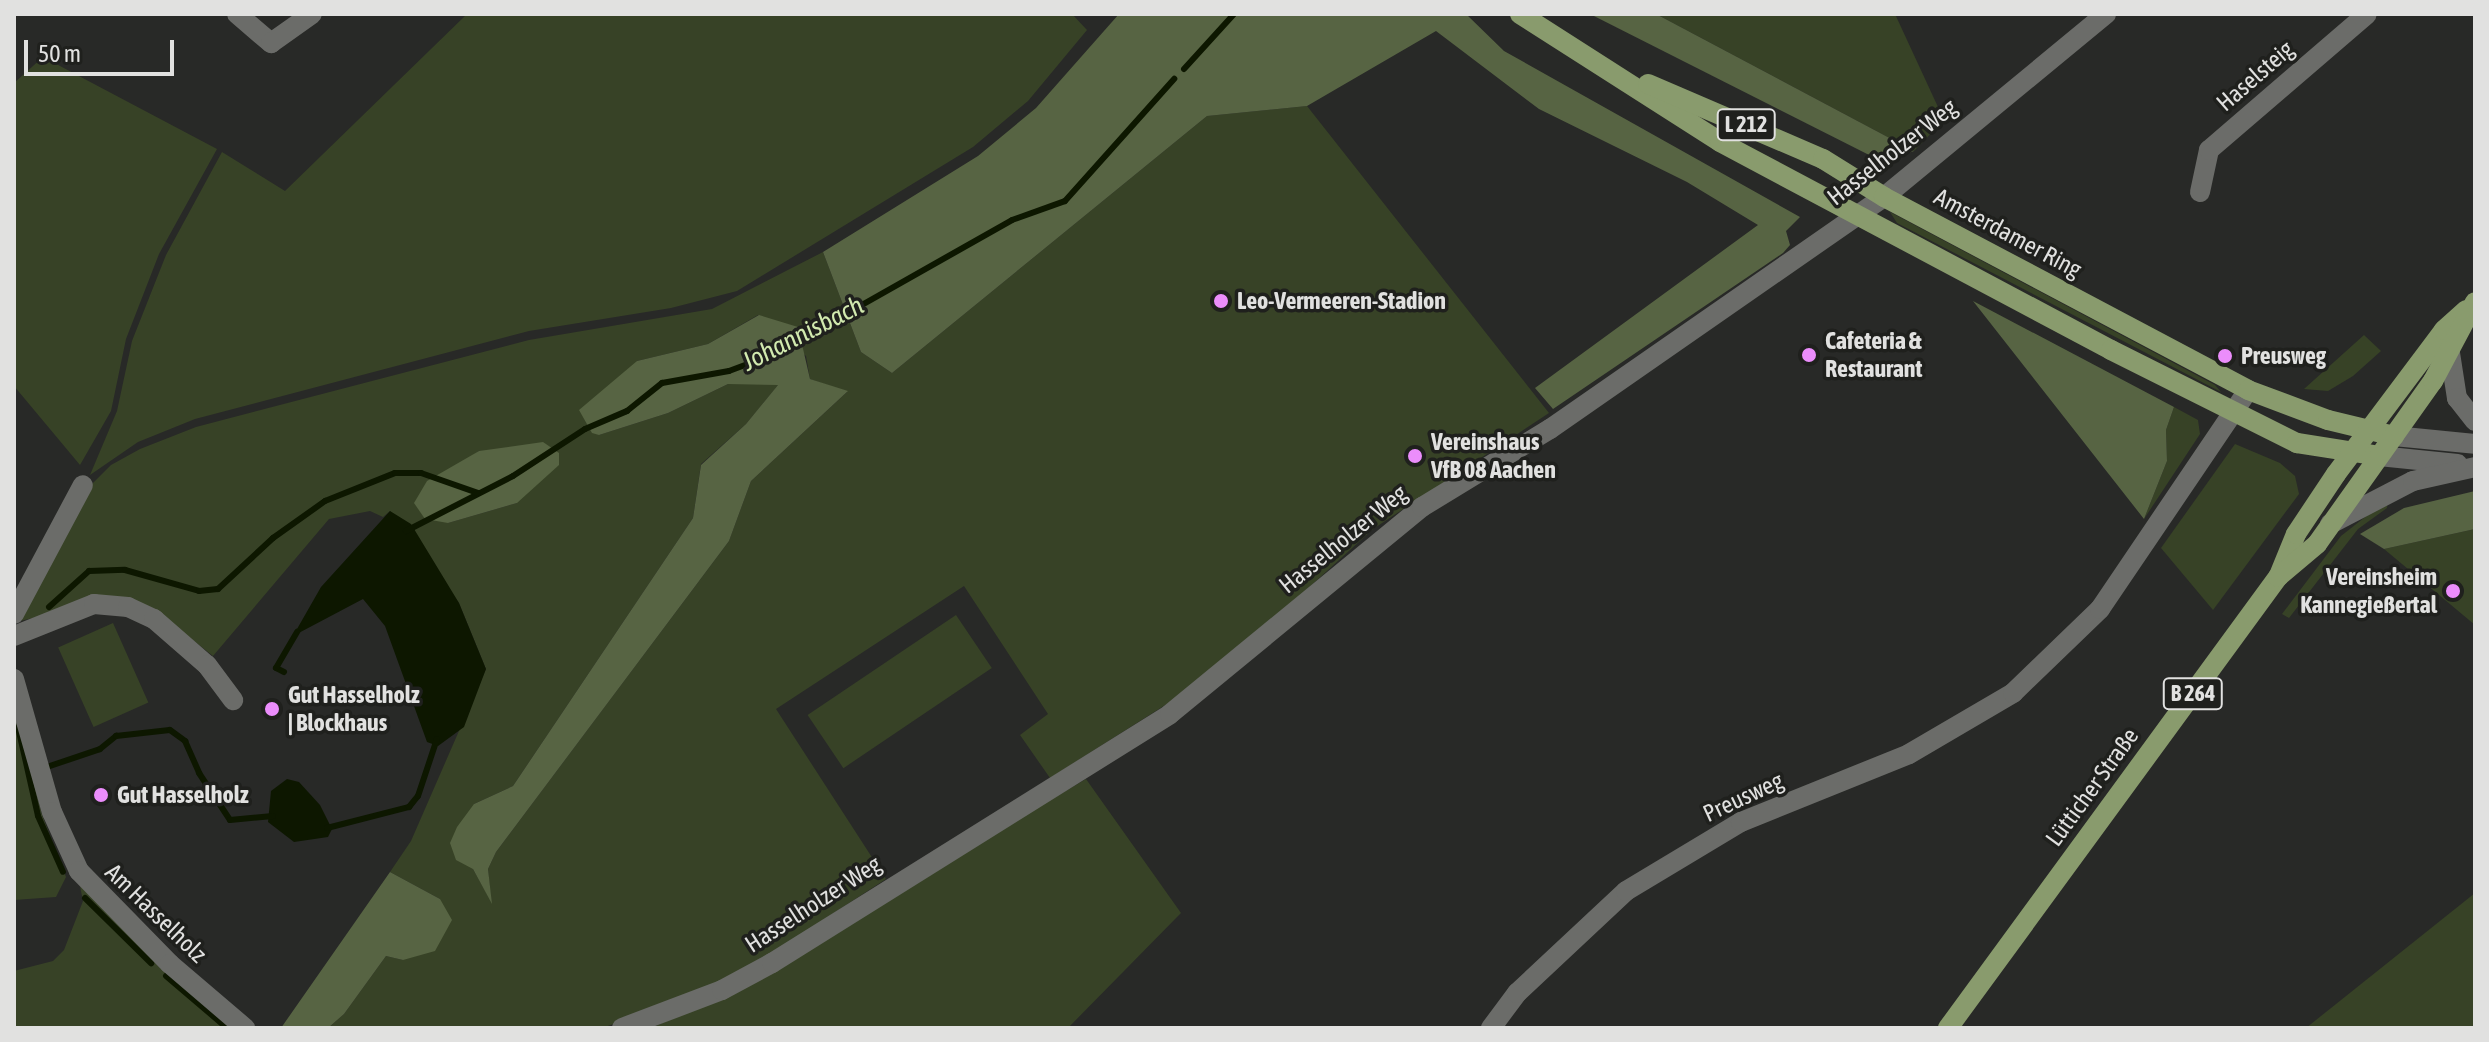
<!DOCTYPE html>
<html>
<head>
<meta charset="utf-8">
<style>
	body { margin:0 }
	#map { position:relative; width:2489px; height:1042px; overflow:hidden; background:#282927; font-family:"Asap Condensed",sans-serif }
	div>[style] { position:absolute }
	.green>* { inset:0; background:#374226; transform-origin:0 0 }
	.forest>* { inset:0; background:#576443 }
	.water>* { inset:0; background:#0d1700 }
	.stream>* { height:6px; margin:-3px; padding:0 3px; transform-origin:3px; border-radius:3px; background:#0d1700 }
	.street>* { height:20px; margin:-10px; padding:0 10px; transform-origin:10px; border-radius:10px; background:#6b6c69 }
	.secondary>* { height:20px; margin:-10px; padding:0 10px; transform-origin:10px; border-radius:10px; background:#6b6c69 }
	.primary>* { height:20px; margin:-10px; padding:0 10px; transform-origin:10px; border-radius:10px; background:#899b6d }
	.dots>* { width:22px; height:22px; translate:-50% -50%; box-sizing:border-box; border:4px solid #1f201d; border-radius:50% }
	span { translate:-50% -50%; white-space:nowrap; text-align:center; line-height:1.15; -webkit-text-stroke:7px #1f201d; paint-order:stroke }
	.shield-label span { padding:2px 6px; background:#1f201d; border:2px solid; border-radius:6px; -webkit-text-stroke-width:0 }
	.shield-label { font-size:22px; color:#e1e1e0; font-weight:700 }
	.street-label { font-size:24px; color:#e1e1e0 }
	.poi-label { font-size:24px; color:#e1e1e0; font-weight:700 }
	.left { translate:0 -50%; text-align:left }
	.right { translate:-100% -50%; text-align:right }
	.water-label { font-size:26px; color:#d2eaaf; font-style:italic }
	.frame { position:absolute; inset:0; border:16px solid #e1e1e0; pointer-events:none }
	.scale { position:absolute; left:24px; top:40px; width:150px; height:36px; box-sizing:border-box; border:4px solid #e1e1e0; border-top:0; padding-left:10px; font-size:24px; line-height:28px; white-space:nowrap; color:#e1e1e0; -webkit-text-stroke:6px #1f201d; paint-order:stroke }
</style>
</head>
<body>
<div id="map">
	<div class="green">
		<div style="clip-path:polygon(467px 14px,1072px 14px,1087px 30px,1028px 101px,973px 147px,737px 291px,671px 308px,529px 331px,195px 419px,138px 442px,90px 475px,117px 411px,132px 341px,166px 255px,222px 152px,285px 191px)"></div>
		<div style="clip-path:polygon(1656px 14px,1895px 14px,1944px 120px,1914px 151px)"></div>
		<div style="clip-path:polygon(43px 57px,217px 149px,159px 254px,126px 339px,111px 411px,80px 465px,14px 386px,14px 83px)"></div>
		<div style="clip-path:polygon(evenodd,1307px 106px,1549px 413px,1373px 529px,1247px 644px,1170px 702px,1050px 778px,1020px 735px,1048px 714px,964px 586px,776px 709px,886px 879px,766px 957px,690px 997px,602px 1028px,328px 1028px,344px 1014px,386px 956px,403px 960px,440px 899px,390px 872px,411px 841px,486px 669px,459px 603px,390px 511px,383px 517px,370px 511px,329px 519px,213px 656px,169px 621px,111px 600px,20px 621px,87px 489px,111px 465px,140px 449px,196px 427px,529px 340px,712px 309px,823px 252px,861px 352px,892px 373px,1207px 116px,1307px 106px,758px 315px,806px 356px,810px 379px,847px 392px,751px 481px,729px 541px,496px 852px,488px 869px,491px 901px,473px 869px,474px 804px,513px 786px,693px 518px,701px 464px,746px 424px,779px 384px,728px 384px,668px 413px,599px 435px,637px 361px,708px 344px,758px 315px,1307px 106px,479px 451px,517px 503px,448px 523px,456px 467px,479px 451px)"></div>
		<div style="clip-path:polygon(1890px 212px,2215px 385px,2221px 392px,1897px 223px)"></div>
		<div style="clip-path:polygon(2364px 335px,2381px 351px,2353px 376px,2328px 391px,2304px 389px)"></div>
		<div style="clip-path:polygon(2174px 407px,2198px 420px,2200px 434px,2144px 519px,2167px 461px,2166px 430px)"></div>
		<div style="clip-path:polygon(2235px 444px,2280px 463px,2295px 476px,2299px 494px,2213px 610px,2161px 548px)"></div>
		<div style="clip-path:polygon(2388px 499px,2387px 508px,2358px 529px,2289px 618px,2282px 614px,2341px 536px)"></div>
		<div style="clip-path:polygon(2475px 529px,2475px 625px,2384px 549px)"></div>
		<div style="left:956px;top:615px;width:64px;height:179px;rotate:56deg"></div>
		<div style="left:113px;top:623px;width:87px;height:60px;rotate:66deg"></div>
		<div style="clip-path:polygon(14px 705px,42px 815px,66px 877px,56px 897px,14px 900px)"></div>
		<div style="clip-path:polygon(1086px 779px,1181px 913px,1068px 1028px,651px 1028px,694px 1009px)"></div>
		<div style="clip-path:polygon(80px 886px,238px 1028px,14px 1028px,14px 971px,53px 961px,64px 950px,83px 901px)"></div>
		<div style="clip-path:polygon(2475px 893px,2475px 1028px,2306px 1028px)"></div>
	</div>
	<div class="forest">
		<div style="clip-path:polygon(1119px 14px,1466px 14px,1504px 51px,1800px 217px,1786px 231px,1790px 245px,1783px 253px,1553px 409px,1535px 388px,1758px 225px,1687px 182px,1539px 109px,1436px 31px,1307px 106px,1207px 116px,892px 373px,861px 352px,823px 252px,978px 156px,1036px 108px)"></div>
		<div style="clip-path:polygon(1590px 14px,1656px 14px,1914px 151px,1883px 162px)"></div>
		<div style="clip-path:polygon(1973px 301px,2174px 407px,2166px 430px,2167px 461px,2144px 519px)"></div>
		<div style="clip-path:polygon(759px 315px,798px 327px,810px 379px,848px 391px,751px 481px,729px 541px,496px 852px,488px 869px,492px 904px,473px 869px,456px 860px,450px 843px,457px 827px,474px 804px,513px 786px,693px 518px,701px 465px,746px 424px,778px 385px,728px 384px,668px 413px,599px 435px,592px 433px,579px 410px,637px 361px,708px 344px)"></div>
		<div style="clip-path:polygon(543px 442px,559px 453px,559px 465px,517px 503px,448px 523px,425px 519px,414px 503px,427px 481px,479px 451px)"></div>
		<div style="clip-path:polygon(2475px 491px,2475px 529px,2384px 549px,2360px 534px,2404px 508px)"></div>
		<div style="clip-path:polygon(390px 872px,440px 899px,452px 920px,435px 951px,403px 960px,386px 956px,344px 1014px,328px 1028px,281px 1028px)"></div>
	</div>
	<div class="water">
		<div style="clip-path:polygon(390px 511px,411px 524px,459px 603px,486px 669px,464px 727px,438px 746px,427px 742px,385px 626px,363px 599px,293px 636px,321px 587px)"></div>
		<div style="clip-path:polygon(287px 779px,299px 782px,320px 805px,332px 829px,328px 837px,294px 842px,268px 822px,271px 791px)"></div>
	</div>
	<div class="stream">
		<div style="left:1184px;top:69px;width:74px;rotate:-47.7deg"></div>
		<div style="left:406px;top:531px;width:120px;rotate:-27.2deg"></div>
		<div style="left:513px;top:476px;width:86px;rotate:-33.1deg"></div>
		<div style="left:585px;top:429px;width:46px;rotate:-23.2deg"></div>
		<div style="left:627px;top:411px;width:45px;rotate:-38.7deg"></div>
		<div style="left:662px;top:383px;width:68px;rotate:-10.2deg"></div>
		<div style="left:729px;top:371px;width:51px;rotate:-20.6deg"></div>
		<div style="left:777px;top:353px;width:270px;rotate:-29.5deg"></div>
		<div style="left:1012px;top:220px;width:56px;rotate:-19.7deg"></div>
		<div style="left:1065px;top:201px;width:164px;rotate:-48.2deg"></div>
		<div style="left:49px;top:607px;width:54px;rotate:-42deg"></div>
		<div style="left:89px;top:571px;width:36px;rotate:-2deg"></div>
		<div style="left:125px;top:570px;width:77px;rotate:15.8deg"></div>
		<div style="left:199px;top:591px;width:19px;rotate:-6deg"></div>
		<div style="left:218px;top:589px;width:75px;rotate:-42.8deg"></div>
		<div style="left:273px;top:538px;width:64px;rotate:-35.4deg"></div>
		<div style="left:325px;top:501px;width:75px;rotate:-21.8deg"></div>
		<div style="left:395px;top:473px;width:26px"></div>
		<div style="left:421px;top:473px;width:60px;rotate:19.3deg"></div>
		<div style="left:284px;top:672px;width:9px;rotate:-153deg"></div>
		<div style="left:276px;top:668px;width:42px;rotate:-59.7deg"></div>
		<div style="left:18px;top:727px;width:91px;rotate:77.3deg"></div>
		<div style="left:38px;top:816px;width:61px;rotate:65.9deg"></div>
		<div style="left:44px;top:768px;width:59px;rotate:-18.7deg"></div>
		<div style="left:100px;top:749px;width:21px;rotate:-39deg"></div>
		<div style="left:116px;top:736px;width:54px;rotate:-6.3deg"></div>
		<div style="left:170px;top:730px;width:19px;rotate:36deg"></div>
		<div style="left:185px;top:741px;width:35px;rotate:66deg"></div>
		<div style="left:199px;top:773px;width:56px;rotate:56.6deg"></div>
		<div style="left:230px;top:820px;width:43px;rotate:-5.3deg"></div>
		<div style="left:327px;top:828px;width:85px;rotate:-14.4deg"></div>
		<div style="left:409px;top:807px;width:14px;rotate:-51deg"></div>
		<div style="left:418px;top:796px;width:60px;rotate:-71.6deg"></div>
		<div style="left:85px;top:898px;width:93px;rotate:44.6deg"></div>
		<div style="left:166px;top:976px;width:80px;rotate:40.4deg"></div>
	</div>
	<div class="street">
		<div style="left:237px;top:14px;width:45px;rotate:40.5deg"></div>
		<div style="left:271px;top:43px;width:50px;rotate:-35.3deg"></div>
		<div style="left:2200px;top:192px;width:43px;rotate:-77.9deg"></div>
		<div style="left:2209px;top:150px;width:208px;rotate:-40.7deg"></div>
		<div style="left:14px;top:614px;width:146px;rotate:-61.9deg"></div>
		<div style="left:14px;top:636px;width:86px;rotate:-21.8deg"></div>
		<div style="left:94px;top:604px;width:34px;rotate:5deg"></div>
		<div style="left:128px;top:607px;width:29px;rotate:25deg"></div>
		<div style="left:154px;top:619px;width:70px;rotate:41deg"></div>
		<div style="left:207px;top:665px;width:44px;rotate:53.4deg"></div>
		<div style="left:14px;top:679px;width:138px;rotate:74.1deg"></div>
		<div style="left:52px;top:812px;width:65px;rotate:65.4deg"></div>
		<div style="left:79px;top:871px;width:130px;rotate:45.6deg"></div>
		<div style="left:170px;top:964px;width:99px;rotate:40.5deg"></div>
		<div style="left:622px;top:1028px;width:107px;rotate:-20.8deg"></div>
		<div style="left:722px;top:990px;width:57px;rotate:-28.4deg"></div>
		<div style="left:772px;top:963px;width:469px;rotate:-32deg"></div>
		<div style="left:1170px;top:714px;width:326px;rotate:-39.4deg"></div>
		<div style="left:1422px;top:507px;width:150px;rotate:-31.4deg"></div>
		<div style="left:1550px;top:429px;width:407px;rotate:-34.8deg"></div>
		<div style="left:1884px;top:197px;width:288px;rotate:-39.5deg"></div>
		<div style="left:1491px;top:1028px;width:44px;rotate:-53.4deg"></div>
		<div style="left:1517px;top:993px;width:149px;rotate:-43.1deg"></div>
		<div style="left:1626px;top:891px;width:134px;rotate:-31deg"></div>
		<div style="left:1741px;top:822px;width:181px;rotate:-22deg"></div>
		<div style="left:1909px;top:754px;width:121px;rotate:-30.4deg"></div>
		<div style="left:2013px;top:693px;width:121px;rotate:-44deg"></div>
		<div style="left:2100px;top:609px;width:264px;rotate:-55.9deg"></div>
	</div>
	<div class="secondary">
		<div style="left:2450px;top:353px;width:46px;rotate:81.2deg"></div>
		<div style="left:2457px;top:398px;width:29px;rotate:52deg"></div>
		<div style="left:2394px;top:436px;width:81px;rotate:5.6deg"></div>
		<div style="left:2379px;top:456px;width:79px;rotate:5.8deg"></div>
		<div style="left:2330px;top:524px;width:93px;rotate:-27.4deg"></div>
		<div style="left:2413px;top:481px;width:64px;rotate:-12.7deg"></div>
	</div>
	<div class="primary">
		<div style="left:1520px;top:14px;width:237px;rotate:32.6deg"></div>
		<div style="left:1720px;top:142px;width:443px;rotate:28deg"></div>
		<div style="left:2111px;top:350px;width:208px;rotate:26.6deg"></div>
		<div style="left:2297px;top:443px;width:83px;rotate:9deg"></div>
		<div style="left:1648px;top:84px;width:190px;rotate:23.2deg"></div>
		<div style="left:1823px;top:159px;width:72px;rotate:31.9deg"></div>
		<div style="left:1884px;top:197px;width:412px;rotate:27.9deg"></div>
		<div style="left:2248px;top:390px;width:85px;rotate:20.6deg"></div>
		<div style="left:2328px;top:420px;width:68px;rotate:13.6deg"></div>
		<div style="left:2280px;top:573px;width:42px;rotate:-67.7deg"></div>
		<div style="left:2296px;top:534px;width:72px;rotate:-56.3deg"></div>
		<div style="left:2336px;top:474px;width:180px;rotate:-53.1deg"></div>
		<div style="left:2444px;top:330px;width:30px;rotate:-42deg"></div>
		<div style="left:1948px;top:1028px;width:559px;rotate:-53.81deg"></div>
		<div style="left:2278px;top:577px;width:51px;rotate:-40.2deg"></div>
		<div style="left:2317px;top:544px;width:200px;rotate:-54.6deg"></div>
		<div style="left:2433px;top:381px;width:89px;rotate:-62deg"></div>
	</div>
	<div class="dots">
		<div style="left:1221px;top:301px;background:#eb8dfb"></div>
		<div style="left:1809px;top:355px;background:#eb8dfb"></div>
		<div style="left:2225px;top:356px;background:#eb8dfb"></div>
		<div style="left:1415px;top:456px;background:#eb8dfb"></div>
		<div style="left:2453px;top:591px;background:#eb8dfb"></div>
		<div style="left:272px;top:709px;background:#eb8dfb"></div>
		<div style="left:101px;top:795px;background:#eb8dfb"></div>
	</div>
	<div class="shield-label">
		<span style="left:1746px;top:125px">L 212</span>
		<span style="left:2193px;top:694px">B 264</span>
	</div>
	<div class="street-label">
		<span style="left:2255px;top:76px;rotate:-41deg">Haselsteig</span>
		<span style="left:1892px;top:152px;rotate:-38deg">Hasselholzer Weg</span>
		<span style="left:2008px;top:233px;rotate:28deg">Amsterdamer Ring</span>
		<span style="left:1343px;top:539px;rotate:-39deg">Hasselholzer Weg</span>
		<span style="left:2092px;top:787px;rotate:-54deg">Lütticher Straße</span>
		<span style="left:1743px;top:797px;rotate:-25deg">Preusweg</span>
		<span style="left:813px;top:904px;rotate:-33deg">Hasselholzer Weg</span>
		<span style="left:156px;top:913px;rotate:44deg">Am Hasselholz</span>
	</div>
	<div class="poi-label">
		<span class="left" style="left:1237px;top:301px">Leo-Vermeeren-Stadion</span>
		<span class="left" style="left:1825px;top:355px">Cafeteria &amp;<br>Restaurant</span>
		<span class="left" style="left:2241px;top:356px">Preusweg</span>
		<span class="left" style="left:1431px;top:456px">Vereinshaus<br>VfB 08 Aachen</span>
		<span class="right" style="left:2437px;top:591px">Vereinsheim<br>Kannegießertal</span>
		<span class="left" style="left:288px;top:709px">Gut Hasselholz<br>| Blockhaus</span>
		<span class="left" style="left:117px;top:795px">Gut Hasselholz</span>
	</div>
	<div class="water-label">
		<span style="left:803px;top:334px;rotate:-27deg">Johannisbach</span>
	</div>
	<div class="frame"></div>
	<div class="scale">50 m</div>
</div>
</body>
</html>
